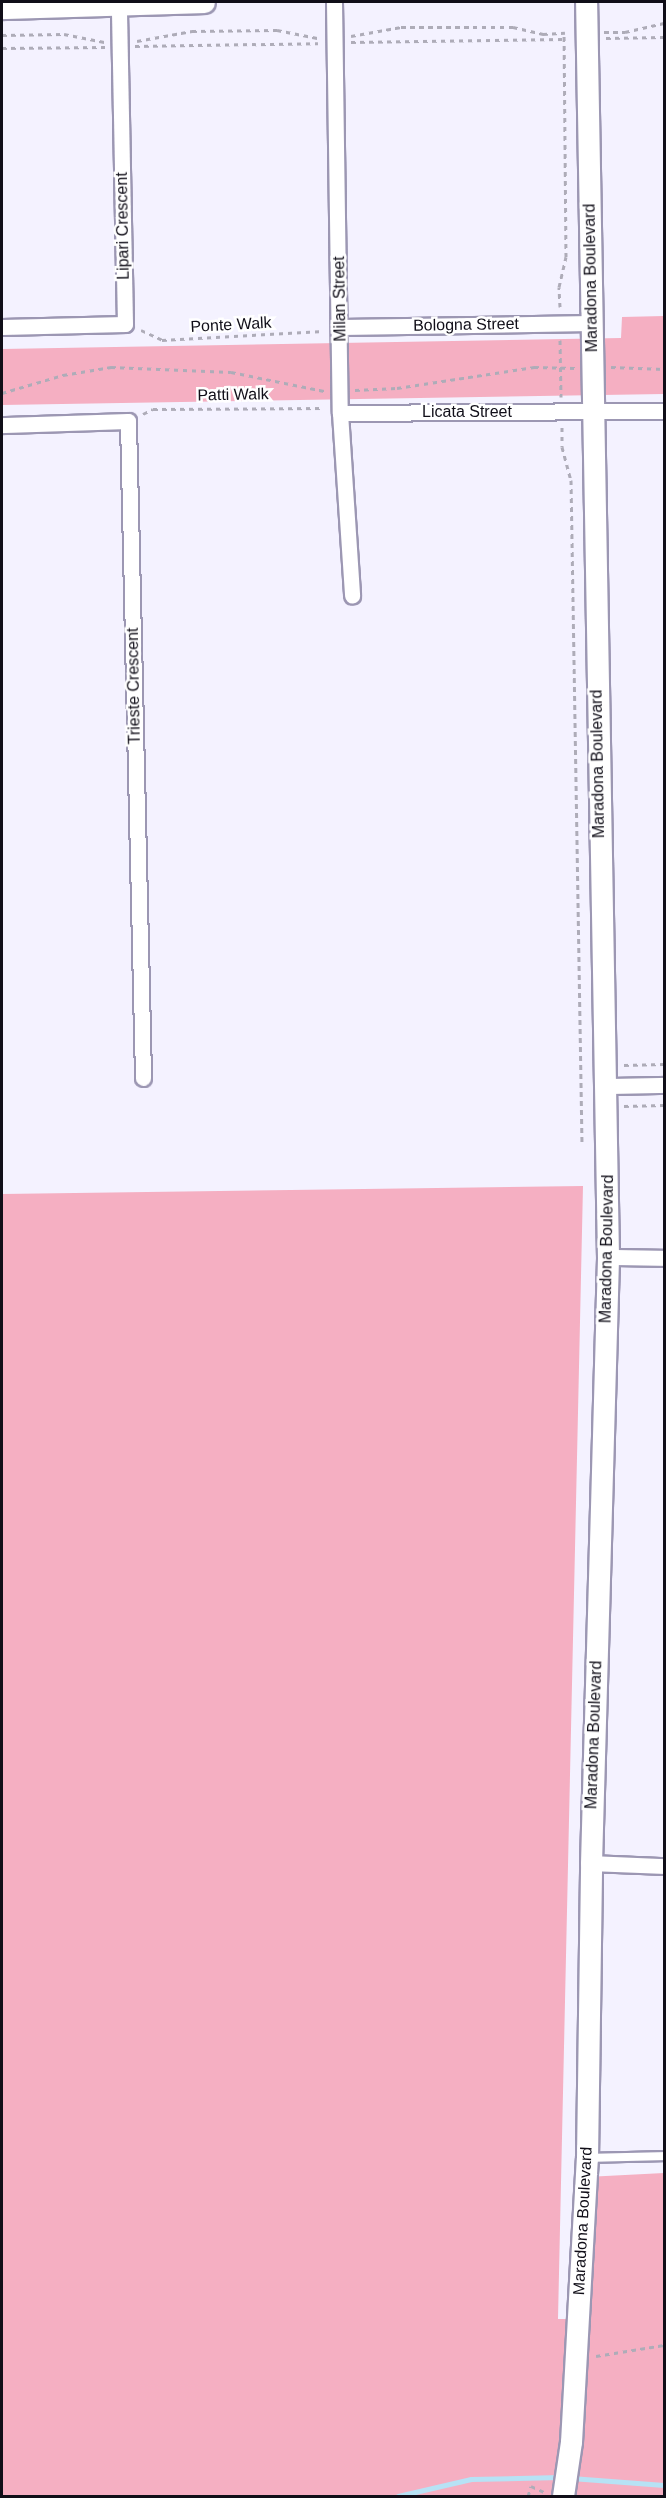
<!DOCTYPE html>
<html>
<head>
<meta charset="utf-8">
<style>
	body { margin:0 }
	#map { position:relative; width:666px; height:2498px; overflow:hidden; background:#f4f2ff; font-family:Helvetica,sans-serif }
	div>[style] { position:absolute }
	.green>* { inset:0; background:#f5afc2 }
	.stream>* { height:5px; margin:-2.5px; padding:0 2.5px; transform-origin:2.5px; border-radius:2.5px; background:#b7e2f5 }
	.path>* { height:3px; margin-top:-1.5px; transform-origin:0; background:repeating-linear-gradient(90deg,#aeacb8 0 4.5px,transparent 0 9px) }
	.roads { filter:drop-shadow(2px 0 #9c97b3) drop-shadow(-2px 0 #9c97b3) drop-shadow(0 2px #9c97b3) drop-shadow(0 -2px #9c97b3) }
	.lane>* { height:8px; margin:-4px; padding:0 4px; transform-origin:4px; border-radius:4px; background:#fff }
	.street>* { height:15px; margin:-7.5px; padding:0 7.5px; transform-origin:7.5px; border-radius:7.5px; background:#fff }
	.secondary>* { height:21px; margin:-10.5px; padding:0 10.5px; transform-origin:10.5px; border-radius:10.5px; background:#fff }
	span { translate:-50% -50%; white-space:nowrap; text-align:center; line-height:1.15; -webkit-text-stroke:5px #fff; paint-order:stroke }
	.street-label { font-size:16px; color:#100e18 }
	.frame { position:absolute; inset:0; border:3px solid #100e18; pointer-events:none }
</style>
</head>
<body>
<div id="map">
	<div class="green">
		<div style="clip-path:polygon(664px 316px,664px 394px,2px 405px,2px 349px,621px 338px,622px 317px)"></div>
		<div style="clip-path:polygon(583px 1186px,558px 2319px,578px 2319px,586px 2177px,664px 2173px,664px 2496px,2px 2496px,2px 1194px)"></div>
	</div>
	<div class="stream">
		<div style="left:571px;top:2478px;width:93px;rotate:4.3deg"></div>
		<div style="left:398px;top:2496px;width:75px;rotate:-13.1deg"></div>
		<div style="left:471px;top:2479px;width:90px;rotate:-1.3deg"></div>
	</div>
	<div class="path">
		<div style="left:604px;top:32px;width:21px"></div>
		<div style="left:625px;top:32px;width:40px;rotate:-13deg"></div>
		<div style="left:2px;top:35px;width:62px;rotate:-0.9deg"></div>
		<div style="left:64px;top:34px;width:41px;rotate:11.3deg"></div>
		<div style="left:351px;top:36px;width:51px;rotate:-10.2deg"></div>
		<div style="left:401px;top:27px;width:112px"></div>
		<div style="left:513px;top:27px;width:31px;rotate:13deg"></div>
		<div style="left:543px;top:34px;width:22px;rotate:-3deg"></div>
		<div style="left:606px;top:38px;width:58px;rotate:-1deg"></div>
		<div style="left:137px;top:41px;width:56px;rotate:-10.3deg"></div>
		<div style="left:192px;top:31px;width:85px;rotate:-0.7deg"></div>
		<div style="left:277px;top:30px;width:41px;rotate:11.3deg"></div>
		<div style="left:351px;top:42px;width:213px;rotate:-0.8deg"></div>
		<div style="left:135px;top:46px;width:183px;rotate:-0.9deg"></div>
		<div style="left:2px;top:48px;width:103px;rotate:-0.6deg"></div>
		<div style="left:560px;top:307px;width:20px;rotate:-93deg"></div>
		<div style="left:559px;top:287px;width:31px;rotate:-77deg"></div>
		<div style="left:566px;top:257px;width:224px;rotate:-90.5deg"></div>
		<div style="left:141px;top:330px;width:23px;rotate:25deg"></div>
		<div style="left:162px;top:340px;width:162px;rotate:-3.2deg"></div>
		<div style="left:560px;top:340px;width:57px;rotate:89deg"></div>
		<div style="left:611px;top:367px;width:53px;rotate:2.2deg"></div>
		<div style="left:355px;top:390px;width:42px;rotate:-2.7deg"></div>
		<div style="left:397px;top:388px;width:139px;rotate:-8.7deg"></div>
		<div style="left:534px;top:367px;width:41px;rotate:1.4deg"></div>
		<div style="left:2px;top:393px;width:64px;rotate:-16.4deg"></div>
		<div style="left:63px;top:375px;width:49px;rotate:-9.5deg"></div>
		<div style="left:111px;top:367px;width:120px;rotate:2.4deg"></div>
		<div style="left:231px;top:372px;width:95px;rotate:11.5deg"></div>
		<div style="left:143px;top:414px;width:11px;rotate:-27deg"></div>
		<div style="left:153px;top:409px;width:171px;rotate:-0.3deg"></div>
		<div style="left:562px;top:427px;width:20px;rotate:90deg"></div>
		<div style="left:562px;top:447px;width:34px;rotate:75deg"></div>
		<div style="left:571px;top:480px;width:662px;rotate:89.05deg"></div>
		<div style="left:624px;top:1065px;width:40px;rotate:-1.4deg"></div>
		<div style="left:624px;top:1106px;width:40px;rotate:-1.4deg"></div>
		<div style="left:596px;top:2356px;width:69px;rotate:-9.2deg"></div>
		<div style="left:528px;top:2496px;width:10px;rotate:-73deg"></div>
		<div style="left:531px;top:2486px;width:14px;rotate:25deg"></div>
	</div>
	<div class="roads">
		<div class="lane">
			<div style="left:589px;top:2158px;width:75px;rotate:-1.5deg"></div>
		</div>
		<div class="street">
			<div style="left:334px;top:2px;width:411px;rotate:89.2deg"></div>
			<div style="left:340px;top:413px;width:183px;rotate:86.2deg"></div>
			<div style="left:2px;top:327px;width:123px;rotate:-1.4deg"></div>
			<div style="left:125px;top:324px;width:320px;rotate:-91.1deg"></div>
			<div style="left:341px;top:327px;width:250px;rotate:-0.9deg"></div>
			<div style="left:340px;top:413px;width:324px;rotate:-0.4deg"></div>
			<div style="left:2px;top:425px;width:126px;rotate:-1.8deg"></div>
			<div style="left:128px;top:421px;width:657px;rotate:88.69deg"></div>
			<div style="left:605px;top:1086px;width:59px;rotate:-1deg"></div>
			<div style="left:608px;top:1257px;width:56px;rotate:1deg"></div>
			<div style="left:591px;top:1863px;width:73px;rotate:2.4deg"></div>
		</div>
		<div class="secondary">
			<div style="left:2px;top:8px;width:202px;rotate:-1.7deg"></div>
			<div style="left:563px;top:2496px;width:55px;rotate:-81.6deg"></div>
			<div style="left:571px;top:2442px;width:284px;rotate:-86.8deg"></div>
			<div style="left:587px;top:2158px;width:295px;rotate:-89.2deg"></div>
			<div style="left:591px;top:1863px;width:606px;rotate:-88.39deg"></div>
			<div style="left:608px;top:1257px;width:1255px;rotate:-91deg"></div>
		</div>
	</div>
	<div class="street-label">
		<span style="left:123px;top:226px;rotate:-91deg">Lipari Crescent</span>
		<span style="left:591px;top:278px;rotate:-91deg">Maradona Boulevard</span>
		<span style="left:340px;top:299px;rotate:-91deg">Milan Street</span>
		<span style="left:231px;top:325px;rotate:-3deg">Ponte Walk</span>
		<span style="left:466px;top:325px;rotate:-1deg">Bologna Street</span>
		<span style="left:233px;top:395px;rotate:-1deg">Patti Walk</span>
		<span style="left:467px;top:412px">Licata Street</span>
		<span style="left:134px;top:686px;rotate:-91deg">Trieste Crescent</span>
		<span style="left:598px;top:764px;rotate:-91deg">Maradona Boulevard</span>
		<span style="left:607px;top:1249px;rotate:-89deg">Maradona Boulevard</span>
		<span style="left:594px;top:1735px;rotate:-88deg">Maradona Boulevard</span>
		<span style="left:583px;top:2221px;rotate:-87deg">Maradona Boulevard</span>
	</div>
	<div class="frame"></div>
</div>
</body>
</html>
